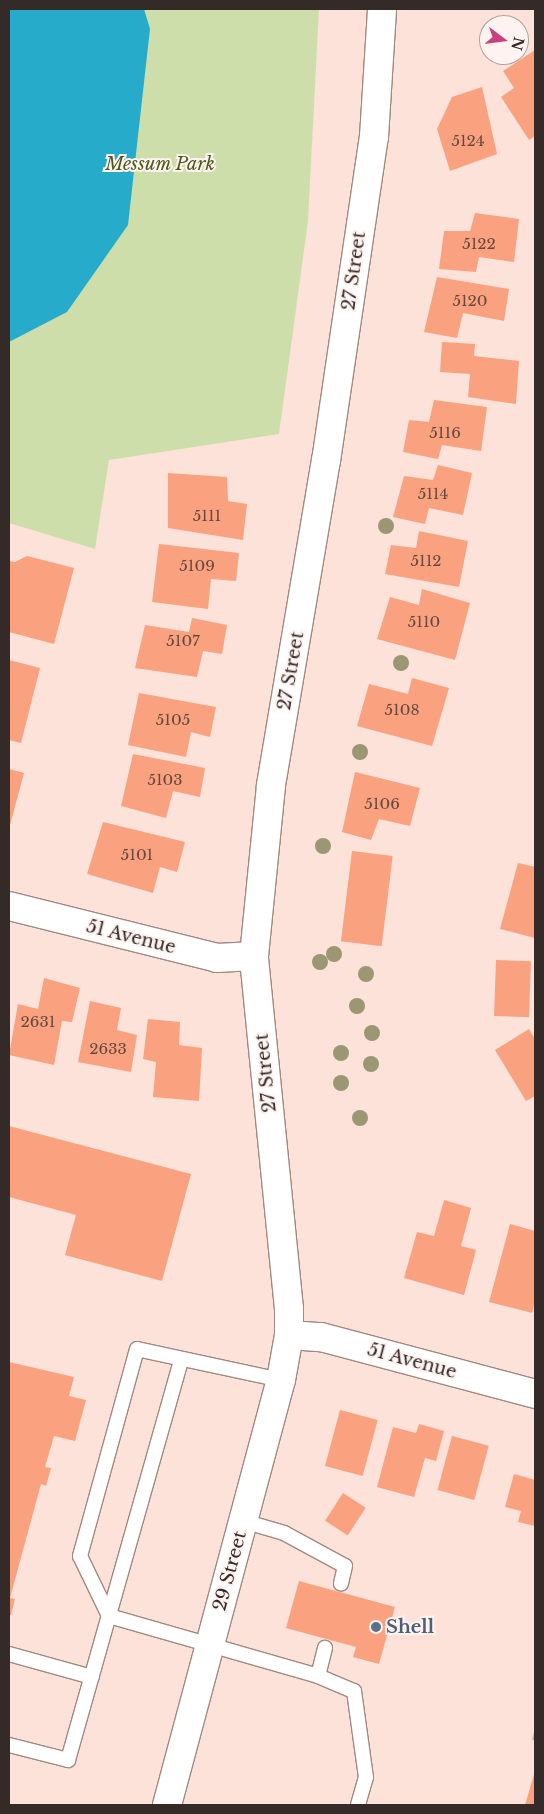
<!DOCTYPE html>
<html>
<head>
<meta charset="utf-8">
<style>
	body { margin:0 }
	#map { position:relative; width:544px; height:1814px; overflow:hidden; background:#fce2d9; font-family:"Libre Baskerville",serif }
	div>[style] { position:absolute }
	.green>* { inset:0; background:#cedeab }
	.water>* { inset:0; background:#27abca }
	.building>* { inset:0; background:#faa280; transform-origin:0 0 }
	.roads { filter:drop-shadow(1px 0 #a08980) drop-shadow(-1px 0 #a08980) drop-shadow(0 1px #a08980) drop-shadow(0 -1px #a08980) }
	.lane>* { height:14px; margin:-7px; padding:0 7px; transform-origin:7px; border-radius:7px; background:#fff }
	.street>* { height:28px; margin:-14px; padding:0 14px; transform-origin:14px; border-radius:14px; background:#fff }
	.secondary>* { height:28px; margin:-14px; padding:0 14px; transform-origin:14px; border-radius:14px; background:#fff }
	.trees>* { width:16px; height:16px; margin:-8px; border-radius:50%; background:#9b9772 }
	.dots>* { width:14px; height:14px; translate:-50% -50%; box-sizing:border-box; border:2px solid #fef3f0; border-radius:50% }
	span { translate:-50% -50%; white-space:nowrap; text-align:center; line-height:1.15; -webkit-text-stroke:4px #fef3f0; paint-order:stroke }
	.number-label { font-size:15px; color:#66483d }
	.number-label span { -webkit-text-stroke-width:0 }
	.park-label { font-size:18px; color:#4b5a1d; font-style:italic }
	.street-label { font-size:18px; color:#342a27 }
	.service-label { font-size:18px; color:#4e5e75; font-weight:700 }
	.left { translate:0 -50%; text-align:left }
	.frame { position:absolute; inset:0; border:10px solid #342a27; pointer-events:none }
	.north { position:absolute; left:479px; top:15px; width:50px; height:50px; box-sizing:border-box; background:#fef3f0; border:1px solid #ada3a0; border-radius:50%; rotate:105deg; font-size:14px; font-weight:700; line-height:20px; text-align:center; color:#342a27 }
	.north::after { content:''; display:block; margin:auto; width:18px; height:22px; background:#c9407a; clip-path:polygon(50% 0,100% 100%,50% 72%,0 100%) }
</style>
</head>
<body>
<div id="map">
	<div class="green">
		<div style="clip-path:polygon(9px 9px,319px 9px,308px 221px,279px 434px,109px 460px,95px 549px,9px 523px)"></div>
	</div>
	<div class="water">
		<div style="clip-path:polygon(9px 9px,144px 9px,150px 29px,128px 225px,67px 312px,9px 342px)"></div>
	</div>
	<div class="building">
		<div style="clip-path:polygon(535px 50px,535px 136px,529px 140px,501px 97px,514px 88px,503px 71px)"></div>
		<div style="clip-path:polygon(482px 87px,497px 154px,450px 171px,437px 129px,452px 97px)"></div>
		<div style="clip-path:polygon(475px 213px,519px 219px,514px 262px,479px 257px,476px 272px,439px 269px,444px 231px,470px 231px)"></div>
		<div style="clip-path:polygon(437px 277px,509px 289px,504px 321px,463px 313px,457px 338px,424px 332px)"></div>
		<div style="clip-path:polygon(442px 342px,475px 344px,474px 356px,519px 361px,516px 404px,468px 397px,470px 374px,440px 372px)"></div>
		<div style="clip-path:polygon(434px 400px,487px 407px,481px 451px,442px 445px,438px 459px,403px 452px,409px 420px,429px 422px)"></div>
		<div style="clip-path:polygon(438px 465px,472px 473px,463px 515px,429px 508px,425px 524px,393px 517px,404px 476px,433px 480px)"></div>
		<div style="clip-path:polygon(168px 473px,227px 477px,228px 501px,247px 504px,243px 540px,168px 528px)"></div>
		<div style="clip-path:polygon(419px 531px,468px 541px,459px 587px,385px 574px,391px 545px,416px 548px)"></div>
		<div style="clip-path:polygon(159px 544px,239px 553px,236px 581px,211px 579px,208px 609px,152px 602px)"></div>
		<div style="clip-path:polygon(27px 556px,74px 568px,54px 644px,9px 632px,9px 561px,15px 562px)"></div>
		<div style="clip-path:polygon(422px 589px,470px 603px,455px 660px,377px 639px,390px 597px,419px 605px)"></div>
		<div style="clip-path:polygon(192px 618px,227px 625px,222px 654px,203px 651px,197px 677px,135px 668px,145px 625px,189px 632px)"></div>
		<div style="clip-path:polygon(9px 660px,40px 668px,21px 743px,9px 740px)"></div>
		<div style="clip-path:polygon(412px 678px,449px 688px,432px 746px,357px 726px,369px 684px,408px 694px)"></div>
		<div style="clip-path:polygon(139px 693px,216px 707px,210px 737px,191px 732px,186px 757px,128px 745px)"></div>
		<div style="clip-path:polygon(133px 754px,205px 768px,200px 797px,173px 791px,166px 818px,121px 806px)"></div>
		<div style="clip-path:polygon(9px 769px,24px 773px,9px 829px)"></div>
		<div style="clip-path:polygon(355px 772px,420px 788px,410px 826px,379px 819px,371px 840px,342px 832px)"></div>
		<div style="clip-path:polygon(103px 822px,185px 842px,177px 872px,160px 867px,153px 893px,87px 874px)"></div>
		<div style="left:352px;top:851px;width:41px;height:91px;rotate:7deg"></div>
		<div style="clip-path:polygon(518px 863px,535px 867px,535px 938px,500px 929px)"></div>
		<div style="left:496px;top:960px;width:35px;height:56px;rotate:2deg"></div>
		<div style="clip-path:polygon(44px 978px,80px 988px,72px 1022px,62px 1021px,54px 1065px,9px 1055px,18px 1004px,38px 1009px)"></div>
		<div style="clip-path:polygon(90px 1001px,121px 1008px,117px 1030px,137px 1035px,131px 1072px,78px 1062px)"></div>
		<div style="clip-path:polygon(148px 1019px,180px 1022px,179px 1045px,202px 1048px,199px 1101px,153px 1097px,156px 1062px,143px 1059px)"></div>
		<div style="clip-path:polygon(529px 1029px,535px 1039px,535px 1096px,526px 1101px,495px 1050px)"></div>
		<div style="clip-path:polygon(9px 1126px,191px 1174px,162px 1281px,65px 1255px,76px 1215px,9px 1197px)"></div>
		<div style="clip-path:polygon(444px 1200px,471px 1208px,461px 1246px,476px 1250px,464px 1295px,404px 1278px,417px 1232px,434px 1236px)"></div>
		<div style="clip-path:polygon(510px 1224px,535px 1231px,535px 1301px,532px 1313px,489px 1302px)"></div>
		<div style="clip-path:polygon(9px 1362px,74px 1377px,69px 1396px,86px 1400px,75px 1441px,54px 1436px,45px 1467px,51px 1468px,46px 1486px,41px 1484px,10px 1598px,15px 1599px,11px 1615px,9px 1615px)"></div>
		<div style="left:340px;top:1410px;width:39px;height:58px;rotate:15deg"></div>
		<div style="clip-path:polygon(419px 1424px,444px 1431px,436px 1461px,425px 1458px,414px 1497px,377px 1487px,393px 1427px,416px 1433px)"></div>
		<div style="left:452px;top:1436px;width:38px;height:56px;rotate:15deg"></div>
		<div style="clip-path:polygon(514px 1474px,535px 1480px,535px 1526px,518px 1522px,521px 1511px,505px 1507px)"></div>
		<div style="left:343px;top:1493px;width:27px;height:33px;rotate:33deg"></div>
		<div style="clip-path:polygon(299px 1581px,395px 1607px,379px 1664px,353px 1657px,356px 1647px,286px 1628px)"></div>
		<div style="clip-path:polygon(535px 1728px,535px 1740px,532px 1740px)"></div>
		<div style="clip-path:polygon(535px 1771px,535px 1805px,525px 1805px)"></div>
	</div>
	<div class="roads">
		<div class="lane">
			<div style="left:281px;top:1380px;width:147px;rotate:-167.9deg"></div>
			<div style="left:137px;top:1349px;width:215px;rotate:105.4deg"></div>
			<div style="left:80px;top:1556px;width:67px;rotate:64.2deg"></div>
			<div style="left:109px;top:1616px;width:217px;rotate:16deg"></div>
			<div style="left:318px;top:1676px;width:39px;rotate:23deg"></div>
			<div style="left:354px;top:1691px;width:87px;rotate:82.1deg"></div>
			<div style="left:366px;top:1777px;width:29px;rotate:106deg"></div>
			<div style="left:243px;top:1521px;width:43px;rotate:16.3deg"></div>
			<div style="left:284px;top:1533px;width:69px;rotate:28.4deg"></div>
			<div style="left:345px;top:1566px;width:18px;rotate:103deg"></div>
			<div style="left:9px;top:1654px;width:86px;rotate:15.5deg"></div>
			<div style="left:318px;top:1676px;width:29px;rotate:-76deg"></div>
			<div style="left:9px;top:1745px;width:61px;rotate:14.3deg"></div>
			<div style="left:68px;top:1760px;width:415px;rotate:-74.2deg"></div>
		</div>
		<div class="street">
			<div style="left:9px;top:906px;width:214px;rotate:14deg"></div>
			<div style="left:217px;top:958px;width:37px;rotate:-3deg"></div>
			<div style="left:289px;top:1335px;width:32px;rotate:4deg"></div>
			<div style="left:321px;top:1337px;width:221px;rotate:14.9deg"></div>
		</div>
		<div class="secondary">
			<div style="left:167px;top:1805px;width:440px;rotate:-75deg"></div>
			<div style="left:281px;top:1380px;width:46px;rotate:-79.9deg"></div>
			<div style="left:289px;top:1335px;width:26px;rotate:-90deg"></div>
			<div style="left:289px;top:1309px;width:355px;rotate:-95.7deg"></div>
			<div style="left:254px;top:956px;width:172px;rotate:-84.3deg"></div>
			<div style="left:271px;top:785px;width:329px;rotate:-80.4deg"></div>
			<div style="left:326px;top:461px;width:328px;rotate:-81.6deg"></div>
			<div style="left:374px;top:137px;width:128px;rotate:-86.4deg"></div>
		</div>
	</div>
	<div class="trees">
		<div style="left:386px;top:526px"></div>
		<div style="left:401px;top:663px"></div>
		<div style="left:360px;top:752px"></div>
		<div style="left:323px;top:846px"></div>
		<div style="left:334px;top:954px"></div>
		<div style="left:320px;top:962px"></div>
		<div style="left:366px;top:974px"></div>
		<div style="left:357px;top:1006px"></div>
		<div style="left:372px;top:1033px"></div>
		<div style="left:341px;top:1053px"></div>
		<div style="left:371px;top:1064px"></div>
		<div style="left:341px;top:1083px"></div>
		<div style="left:360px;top:1118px"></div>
	</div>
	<div class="dots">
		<div style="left:376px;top:1627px;background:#5c6f8a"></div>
	</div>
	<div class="number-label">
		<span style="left:468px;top:141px">5124</span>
		<span style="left:479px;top:244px">5122</span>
		<span style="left:470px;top:301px">5120</span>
		<span style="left:445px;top:433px">5116</span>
		<span style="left:433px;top:494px">5114</span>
		<span style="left:207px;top:516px">5111</span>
		<span style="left:426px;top:561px">5112</span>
		<span style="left:197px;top:566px">5109</span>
		<span style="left:424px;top:622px">5110</span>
		<span style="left:183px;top:641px">5107</span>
		<span style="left:402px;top:710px">5108</span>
		<span style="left:173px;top:720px">5105</span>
		<span style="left:165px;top:780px">5103</span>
		<span style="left:382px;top:804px">5106</span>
		<span style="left:137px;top:855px">5101</span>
		<span style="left:38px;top:1022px">2631</span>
		<span style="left:108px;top:1049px">2633</span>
	</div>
	<div class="park-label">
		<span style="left:160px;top:164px">Messum Park</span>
	</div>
	<div class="street-label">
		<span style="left:354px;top:271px;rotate:-82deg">27 Street</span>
		<span style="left:291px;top:671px;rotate:-80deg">27 Street</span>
		<span style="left:131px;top:937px;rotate:14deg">51 Avenue</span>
		<span style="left:266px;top:1073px;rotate:-96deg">27 Street</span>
		<span style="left:412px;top:1361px;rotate:15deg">51 Avenue</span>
		<span style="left:230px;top:1571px;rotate:-75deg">29 Street</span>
	</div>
	<div class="service-label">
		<span class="left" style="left:386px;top:1627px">Shell</span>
	</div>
	<div class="frame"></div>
	<div class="north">N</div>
</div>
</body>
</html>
